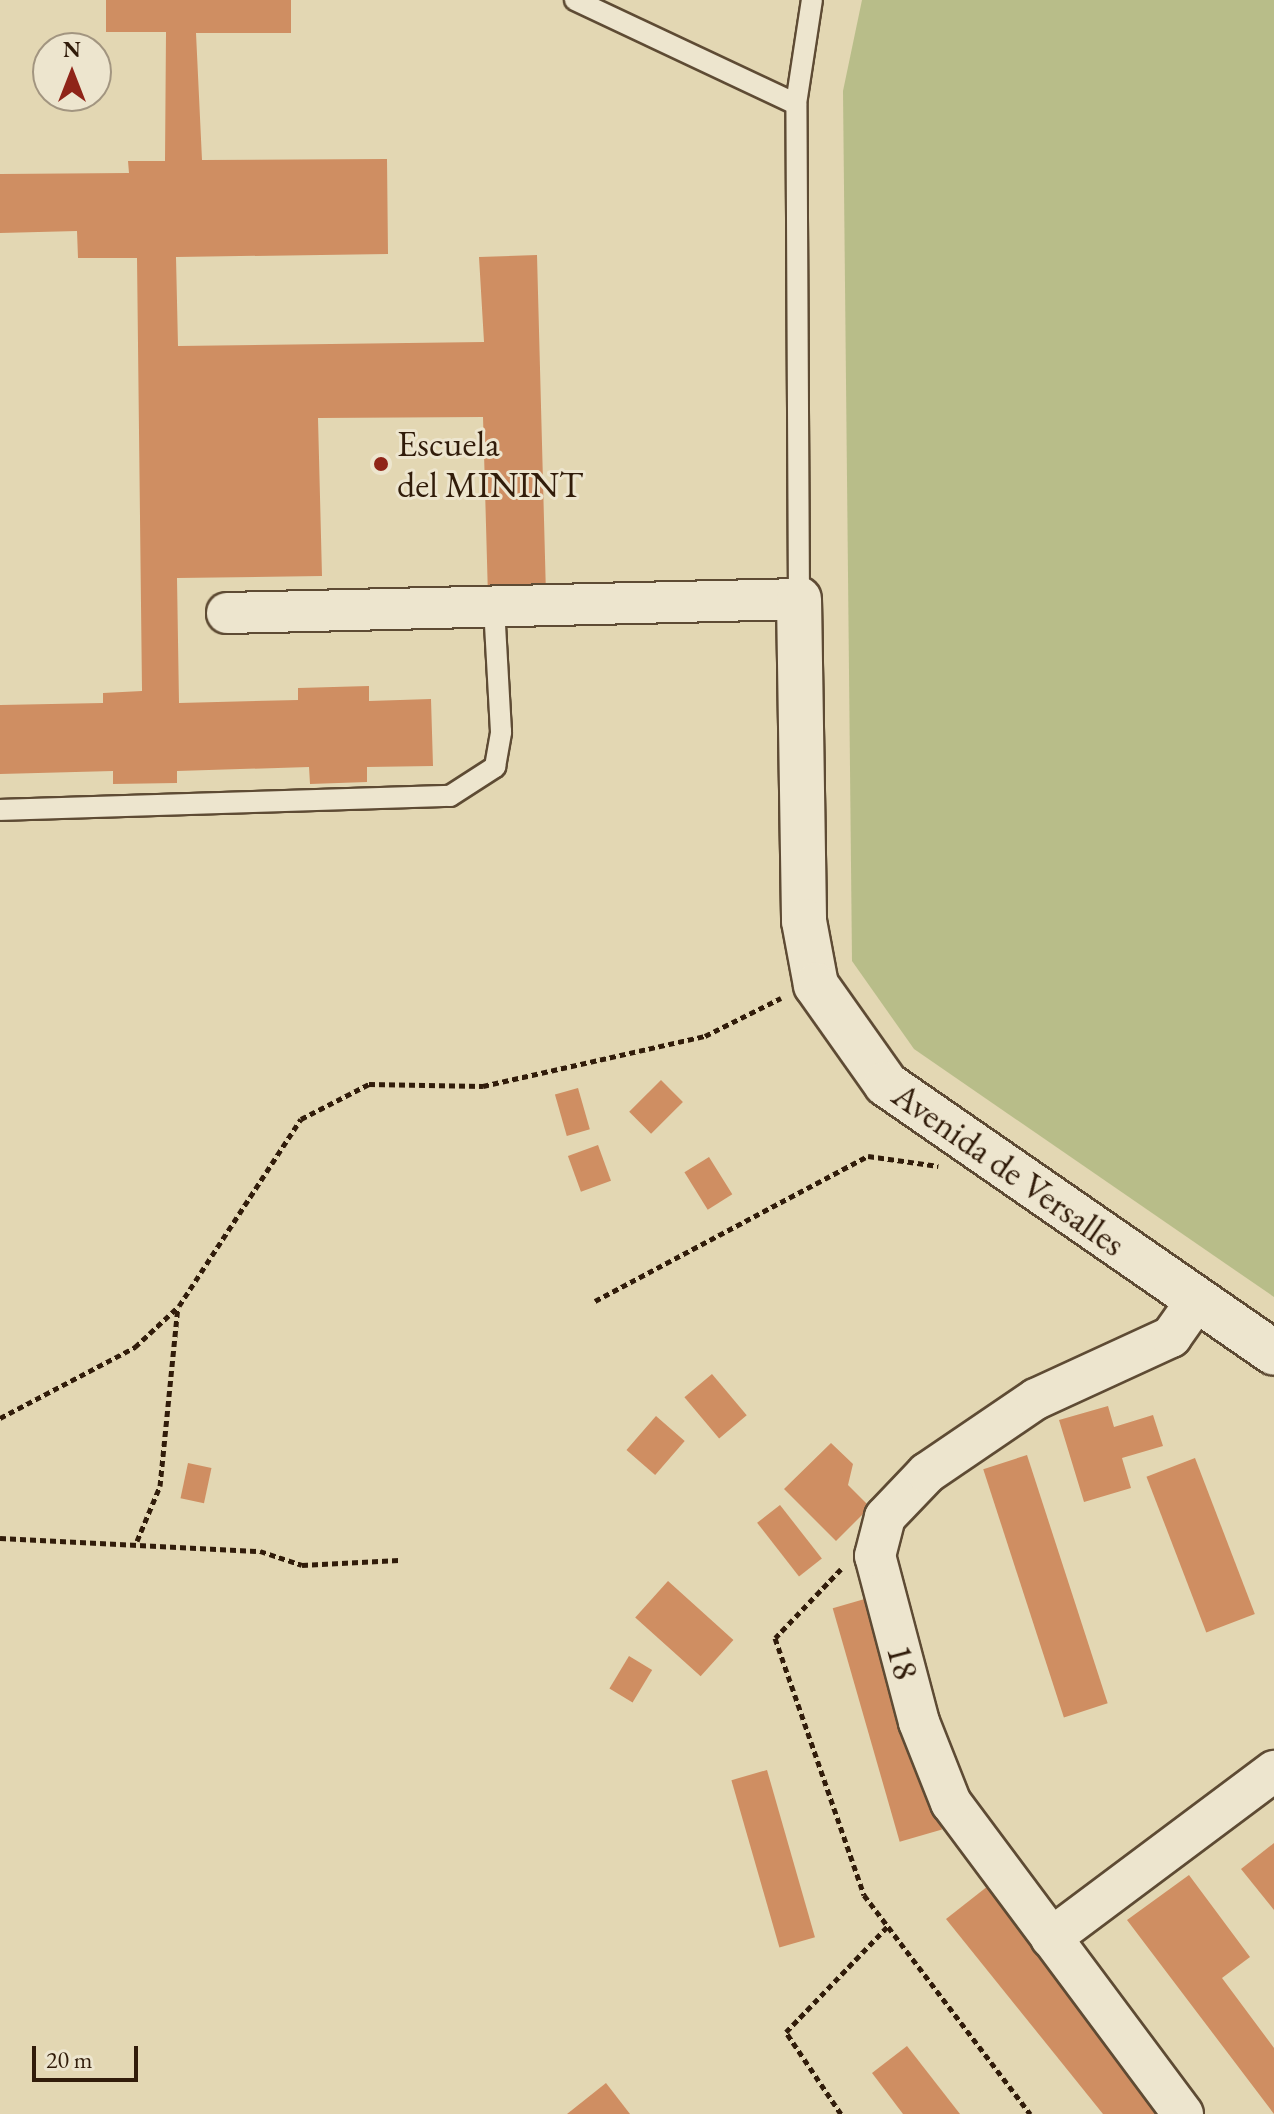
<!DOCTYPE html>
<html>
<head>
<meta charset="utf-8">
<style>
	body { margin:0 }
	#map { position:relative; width:1274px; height:2114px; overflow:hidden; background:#e3d7b3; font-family:"EB Garamond",serif }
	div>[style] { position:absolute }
	.green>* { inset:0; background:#b8bd89 }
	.building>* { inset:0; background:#cf8e62; transform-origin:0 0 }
	.path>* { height:5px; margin-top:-2.5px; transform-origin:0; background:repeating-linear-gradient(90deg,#311c0a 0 6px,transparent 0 10px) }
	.roads { filter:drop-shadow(2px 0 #5e4b34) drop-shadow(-2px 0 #5e4b34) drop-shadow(0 2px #5e4b34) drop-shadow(0 -2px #5e4b34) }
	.lane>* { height:20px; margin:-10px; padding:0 10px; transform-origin:10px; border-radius:10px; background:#ede5ce }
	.street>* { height:40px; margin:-20px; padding:0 20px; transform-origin:20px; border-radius:20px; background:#ede5ce }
	.secondary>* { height:44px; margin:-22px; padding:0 22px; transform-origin:22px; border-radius:22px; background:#ede5ce }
	.dots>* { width:22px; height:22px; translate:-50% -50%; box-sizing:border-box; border:4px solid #ede5ce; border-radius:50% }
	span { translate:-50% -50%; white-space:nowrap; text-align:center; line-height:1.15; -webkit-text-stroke:6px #ede5ce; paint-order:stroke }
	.poi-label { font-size:36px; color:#311c0a }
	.left { translate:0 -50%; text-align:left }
	.street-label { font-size:36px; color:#311c0a }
	.north { position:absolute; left:32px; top:32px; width:80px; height:80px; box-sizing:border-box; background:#ede5ce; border:2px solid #a29580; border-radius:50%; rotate:0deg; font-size:22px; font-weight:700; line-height:32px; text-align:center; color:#311c0a }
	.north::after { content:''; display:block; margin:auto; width:28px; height:36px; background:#8f2418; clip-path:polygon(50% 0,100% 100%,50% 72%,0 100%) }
	.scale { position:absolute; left:32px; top:2046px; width:106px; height:36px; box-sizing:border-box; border:4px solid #311c0a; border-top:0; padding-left:10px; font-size:24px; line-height:28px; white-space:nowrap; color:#311c0a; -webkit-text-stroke:6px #ede5ce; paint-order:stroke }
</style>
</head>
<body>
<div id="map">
	<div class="green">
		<div style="clip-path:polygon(862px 0,1274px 0,1274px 1297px,914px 1049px,852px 961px,843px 91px)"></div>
	</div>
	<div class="building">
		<div style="clip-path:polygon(106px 0,291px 0,291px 33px,196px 33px,202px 160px,387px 159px,388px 254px,176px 257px,178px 346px,484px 342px,479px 257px,537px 255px,546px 595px,488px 597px,483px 417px,318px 418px,322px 576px,177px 578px,179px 703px,298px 700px,298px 688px,369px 686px,369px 701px,431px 699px,433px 766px,367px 767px,367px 782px,310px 784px,309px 767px,177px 771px,177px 783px,113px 784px,113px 771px,0 774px,0 705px,103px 703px,103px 693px,142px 691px,137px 258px,78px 258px,77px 231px,0 233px,0 174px,129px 173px,128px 161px,165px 161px,166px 32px,106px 32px)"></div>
		<div style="left:661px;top:1080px;width:31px;height:45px;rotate:45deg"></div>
		<div style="left:578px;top:1088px;width:43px;height:24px;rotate:74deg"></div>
		<div style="left:598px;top:1145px;width:38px;height:32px;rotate:70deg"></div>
		<div style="left:709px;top:1157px;width:44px;height:29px;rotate:58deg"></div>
		<div style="left:712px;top:1374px;width:54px;height:36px;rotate:50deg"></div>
		<div style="clip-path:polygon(1108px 1406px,1114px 1427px,1153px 1415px,1163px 1446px,1122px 1458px,1131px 1488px,1084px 1502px,1059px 1420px)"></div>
		<div style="left:656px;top:1416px;width:38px;height:45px;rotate:41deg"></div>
		<div style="clip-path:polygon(831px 1443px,853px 1464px,848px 1485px,870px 1507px,836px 1541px,784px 1489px)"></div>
		<div style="left:1027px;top:1455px;width:261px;height:46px;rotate:72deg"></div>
		<div style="left:1195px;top:1458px;width:167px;height:52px;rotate:69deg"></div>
		<div style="left:188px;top:1463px;width:24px;height:36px;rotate:12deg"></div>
		<div style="left:780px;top:1505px;width:68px;height:29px;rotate:52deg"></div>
		<div style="left:668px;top:1581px;width:88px;height:49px;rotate:42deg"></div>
		<div style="left:875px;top:1596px;width:243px;height:44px;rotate:74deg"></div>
		<div style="left:629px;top:1656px;width:27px;height:38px;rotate:31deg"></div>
		<div style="left:767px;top:1770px;width:174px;height:37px;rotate:74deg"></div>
		<div style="clip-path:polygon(1274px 1843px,1274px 1910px,1241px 1869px)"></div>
		<div style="clip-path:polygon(1189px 1875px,1250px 1957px,1222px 1978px,1274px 2048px,1274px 2114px,1127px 1920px)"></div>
		<div style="clip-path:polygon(988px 1886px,1171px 2114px,1103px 2114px,946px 1919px)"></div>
		<div style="clip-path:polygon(907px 2046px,960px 2114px,903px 2114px,872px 2073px)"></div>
		<div style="clip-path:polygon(606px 2083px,630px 2114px,567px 2114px)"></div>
	</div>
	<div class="path">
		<div style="left:595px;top:1301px;width:309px;rotate:-28deg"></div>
		<div style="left:868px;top:1156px;width:71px;rotate:8.1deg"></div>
		<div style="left:0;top:1418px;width:153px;rotate:-27.7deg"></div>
		<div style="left:135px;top:1347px;width:60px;rotate:-43deg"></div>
		<div style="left:179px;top:1306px;width:223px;rotate:-56.9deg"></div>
		<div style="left:301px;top:1119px;width:76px;rotate:-27.2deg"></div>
		<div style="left:369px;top:1084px;width:114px;rotate:1deg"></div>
		<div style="left:483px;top:1086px;width:228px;rotate:-12.7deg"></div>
		<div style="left:705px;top:1036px;width:85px;rotate:-26.6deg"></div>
		<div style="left:0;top:1538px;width:260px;rotate:2.9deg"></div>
		<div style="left:260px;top:1551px;width:44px;rotate:18.4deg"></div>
		<div style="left:302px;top:1565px;width:97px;rotate:-3deg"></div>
		<div style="left:137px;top:1541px;width:60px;rotate:-67.3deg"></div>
		<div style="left:160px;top:1486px;width:180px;rotate:-84.3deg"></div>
		<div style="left:841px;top:1569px;width:95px;rotate:133.7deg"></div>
		<div style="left:775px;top:1638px;width:272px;rotate:70.9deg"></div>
		<div style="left:864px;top:1895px;width:275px;rotate:52.8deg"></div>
		<div style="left:841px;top:2114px;width:99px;rotate:-123.9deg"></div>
		<div style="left:786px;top:2032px;width:147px;rotate:-46.1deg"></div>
	</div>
	<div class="roads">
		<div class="lane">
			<div style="left:575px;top:0;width:244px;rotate:25.2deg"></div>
			<div style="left:799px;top:599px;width:495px;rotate:-90.3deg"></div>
			<div style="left:796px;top:104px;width:105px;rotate:-81.3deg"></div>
			<div style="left:0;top:810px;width:450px;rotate:-1.8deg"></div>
			<div style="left:450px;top:796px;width:54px;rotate:-32.8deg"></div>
			<div style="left:495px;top:767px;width:36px;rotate:-80deg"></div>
			<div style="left:501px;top:732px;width:124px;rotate:-93.2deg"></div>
		</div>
		<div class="street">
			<div style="left:227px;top:613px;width:572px;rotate:-1.4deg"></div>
			<div style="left:1051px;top:1938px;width:279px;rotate:-36.8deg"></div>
			<div style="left:1183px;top:2114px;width:388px;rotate:-126.7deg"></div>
			<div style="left:951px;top:1803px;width:87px;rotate:-111.6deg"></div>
			<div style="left:919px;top:1722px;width:172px;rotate:-104.8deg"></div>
			<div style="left:875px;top:1556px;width:40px;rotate:-75.6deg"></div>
			<div style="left:885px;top:1517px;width:61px;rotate:-46.3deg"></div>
			<div style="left:927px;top:1473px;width:132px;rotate:-34.2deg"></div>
			<div style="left:1036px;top:1399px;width:149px;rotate:-24.7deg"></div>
			<div style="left:1171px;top:1337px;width:45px;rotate:-54.9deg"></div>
		</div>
		<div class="secondary">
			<div style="left:799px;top:599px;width:322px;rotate:89.1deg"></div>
			<div style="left:804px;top:921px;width:65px;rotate:79.4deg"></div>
			<div style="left:816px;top:985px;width:121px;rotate:54.7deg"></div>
			<div style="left:886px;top:1084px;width:472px;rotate:34.7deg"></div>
		</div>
	</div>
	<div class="dots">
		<div style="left:381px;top:464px;background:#8f2418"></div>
	</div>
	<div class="poi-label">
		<span class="left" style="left:397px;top:464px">Escuela<br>del MININT</span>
	</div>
	<div class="street-label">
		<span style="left:1009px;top:1169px;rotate:35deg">Avenida de Versalles</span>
		<span style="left:903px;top:1662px;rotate:75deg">18</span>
	</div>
	<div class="north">N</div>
	<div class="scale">20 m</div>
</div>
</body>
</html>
